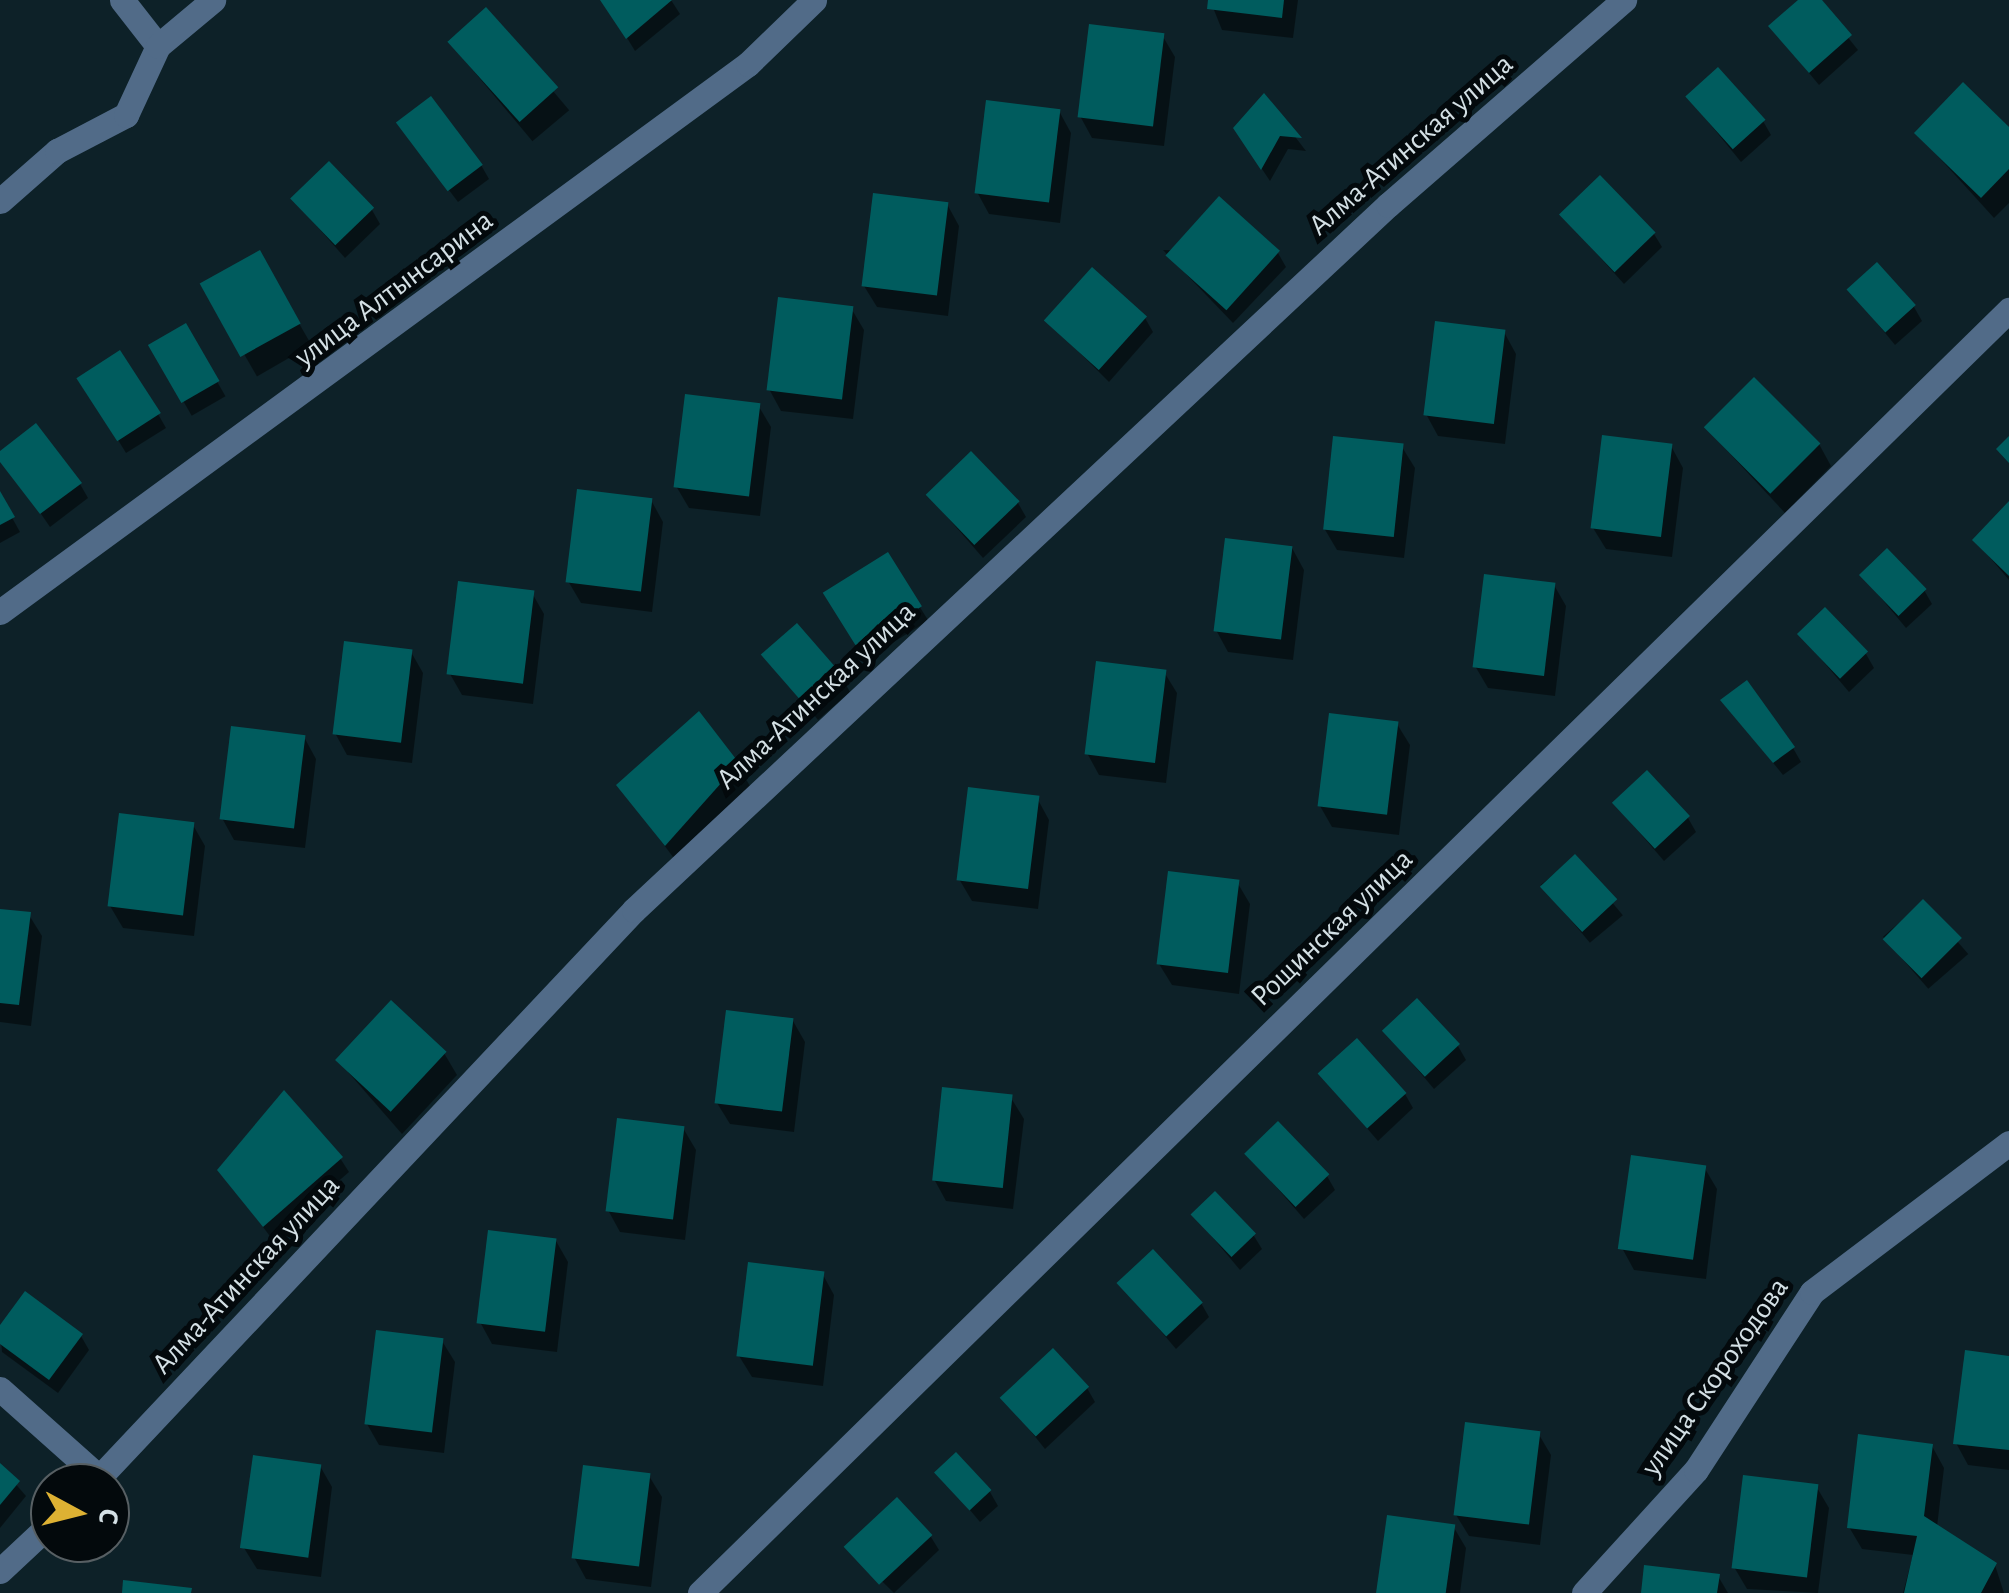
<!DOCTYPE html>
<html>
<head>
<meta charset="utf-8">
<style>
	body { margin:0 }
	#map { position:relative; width:2009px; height:1593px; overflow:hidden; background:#0d2128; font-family:"Alegreya Sans",sans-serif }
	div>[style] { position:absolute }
	.shadow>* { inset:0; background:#0007; transform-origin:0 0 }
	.building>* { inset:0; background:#005c5e; transform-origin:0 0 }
	.minor>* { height:25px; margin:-12.5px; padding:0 12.5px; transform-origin:12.5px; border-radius:12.5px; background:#516b88 }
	span { translate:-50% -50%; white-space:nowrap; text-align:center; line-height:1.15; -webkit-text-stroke:10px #03090c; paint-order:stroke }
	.street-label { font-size:30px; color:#d4e0e5 }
	.north { position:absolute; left:30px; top:1463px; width:100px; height:100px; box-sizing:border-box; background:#03090c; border:2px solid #575f63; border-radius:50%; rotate:97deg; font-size:28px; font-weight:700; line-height:40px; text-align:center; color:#d4e0e5 }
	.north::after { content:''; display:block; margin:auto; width:35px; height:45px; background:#ddb133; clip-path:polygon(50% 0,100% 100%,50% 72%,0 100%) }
</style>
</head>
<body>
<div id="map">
	<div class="shadow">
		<div style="clip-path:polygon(604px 0,671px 0,680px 14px,635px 51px)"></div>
		<div style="clip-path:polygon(1210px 0,1298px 0,1293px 38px,1222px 30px)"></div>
		<div style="clip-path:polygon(1801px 0,1818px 0,1858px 50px,1819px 85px,1771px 27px)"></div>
		<div style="left:485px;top:10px;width:131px;height:48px;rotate:50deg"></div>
		<div style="clip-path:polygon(1162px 35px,1175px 57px,1164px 146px,1092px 138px,1080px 116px)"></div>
		<div style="clip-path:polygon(1264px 96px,1306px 151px,1288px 149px,1270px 181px,1244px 142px)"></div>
		<div style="clip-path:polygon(1688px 97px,1763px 121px,1771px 135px,1741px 162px)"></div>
		<div style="clip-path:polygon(1059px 111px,1071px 133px,1060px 223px,989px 214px,977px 192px)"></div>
		<div style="clip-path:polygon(2009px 130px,2009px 203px,1994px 218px,1917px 133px)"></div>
		<div style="clip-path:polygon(408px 136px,481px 165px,489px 179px,458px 202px)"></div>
		<div style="clip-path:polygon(293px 199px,372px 210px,380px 224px,345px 258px)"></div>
		<div style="clip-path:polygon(947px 204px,959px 226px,948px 316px,877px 307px,864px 286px)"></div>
		<div style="clip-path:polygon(1562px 215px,1654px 234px,1662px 247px,1624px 284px)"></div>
		<div style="clip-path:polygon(1163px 250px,1278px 253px,1286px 267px,1233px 323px)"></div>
		<div style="left:259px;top:254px;width:105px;height:63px;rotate:60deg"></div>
		<div style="clip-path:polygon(1849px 289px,1914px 307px,1922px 321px,1895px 345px)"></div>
		<div style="clip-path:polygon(851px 308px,864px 330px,853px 419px,781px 411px,769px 389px)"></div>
		<div style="clip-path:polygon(1145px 318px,1153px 332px,1109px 382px,1048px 321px)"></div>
		<div style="left:185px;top:326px;width:81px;height:39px;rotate:60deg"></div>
		<div style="clip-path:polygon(1504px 332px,1516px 354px,1505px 444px,1438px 436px,1426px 414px)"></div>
		<div style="clip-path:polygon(80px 378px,158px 414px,166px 428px,126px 453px)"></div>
		<div style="clip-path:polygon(758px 405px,771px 427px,760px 516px,689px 508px,676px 486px)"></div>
		<div style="clip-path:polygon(1707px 429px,1819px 444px,1831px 466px,1785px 513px)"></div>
		<div style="clip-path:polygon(1671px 446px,1683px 468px,1672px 557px,1606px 549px,1593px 528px)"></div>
		<div style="clip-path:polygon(1402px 447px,1415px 468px,1404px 558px,1337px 550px,1324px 528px)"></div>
		<div style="clip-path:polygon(0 454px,80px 484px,88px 498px,50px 527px)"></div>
		<div style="clip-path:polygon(0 496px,20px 532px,0 543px)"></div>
		<div style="clip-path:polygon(929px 496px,1018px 503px,1026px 517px,983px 558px)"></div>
		<div style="clip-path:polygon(651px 500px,663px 522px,652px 612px,581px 603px,568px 581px)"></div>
		<div style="clip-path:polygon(2009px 505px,2009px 580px,1975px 540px)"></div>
		<div style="clip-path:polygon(1292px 548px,1304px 570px,1293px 660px,1228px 652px,1216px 630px)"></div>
		<div style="left:888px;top:556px;width:76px;height:73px;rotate:58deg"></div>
		<div style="clip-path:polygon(1862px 575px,1924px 590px,1932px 604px,1906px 628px)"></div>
		<div style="clip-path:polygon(1554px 585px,1566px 606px,1555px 696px,1488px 688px,1475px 666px)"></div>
		<div style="clip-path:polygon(532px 593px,544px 614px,533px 704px,462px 695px,450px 674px)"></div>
		<div style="clip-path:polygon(1800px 634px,1866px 654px,1874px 668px,1849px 692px)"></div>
		<div style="clip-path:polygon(411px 652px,423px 673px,412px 763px,347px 755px,335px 733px)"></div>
		<div style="clip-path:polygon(765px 655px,842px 678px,850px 692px,818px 720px)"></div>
		<div style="clip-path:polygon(1164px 672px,1177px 693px,1166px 783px,1099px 775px,1087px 753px)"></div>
		<div style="clip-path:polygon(1723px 701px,1793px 748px,1801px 762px,1783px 775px)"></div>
		<div style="clip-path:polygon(1397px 724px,1410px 745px,1399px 835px,1332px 827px,1320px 806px)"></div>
		<div style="clip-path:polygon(304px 737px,316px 759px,305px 848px,234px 840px,222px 818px)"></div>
		<div style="clip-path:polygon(737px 764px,750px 786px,679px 865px,619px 785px)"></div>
		<div style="clip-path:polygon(1037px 798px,1049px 820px,1038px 909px,972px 901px,959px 879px)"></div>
		<div style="clip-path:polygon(1615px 804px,1688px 818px,1696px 832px,1664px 861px)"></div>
		<div style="clip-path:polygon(193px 825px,205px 846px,194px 936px,123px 928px,110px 906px)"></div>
		<div style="left:1574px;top:857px;width:76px;height:43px;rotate:50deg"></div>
		<div style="clip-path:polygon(1237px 882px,1250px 904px,1239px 994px,1172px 985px,1159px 964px)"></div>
		<div style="left:1923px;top:902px;width:69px;height:53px;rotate:49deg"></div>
		<div style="clip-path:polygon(0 911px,29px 915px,42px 936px,31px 1026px,0 1022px)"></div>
		<div style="clip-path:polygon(793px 1021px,805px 1042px,794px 1132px,730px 1124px,717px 1103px)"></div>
		<div style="clip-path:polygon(1385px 1031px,1458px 1046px,1466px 1060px,1434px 1089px)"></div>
		<div style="clip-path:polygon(444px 1053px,457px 1075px,402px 1134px,341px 1064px)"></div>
		<div style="clip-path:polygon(1321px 1075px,1405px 1094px,1413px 1108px,1378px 1141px)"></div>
		<div style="clip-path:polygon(1011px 1098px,1024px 1119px,1013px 1209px,946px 1201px,934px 1179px)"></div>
		<div style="clip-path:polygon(683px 1128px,696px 1150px,685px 1240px,620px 1232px,608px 1210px)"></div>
		<div style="clip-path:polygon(1247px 1153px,1327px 1176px,1335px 1190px,1304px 1219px)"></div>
		<div style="clip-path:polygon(340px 1158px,349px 1172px,272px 1239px,220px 1170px)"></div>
		<div style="clip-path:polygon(1704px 1167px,1717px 1189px,1706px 1279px,1634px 1270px,1622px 1248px)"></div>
		<div style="clip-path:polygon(1193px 1214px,1254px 1236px,1262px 1249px,1240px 1270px)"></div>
		<div style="clip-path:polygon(556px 1241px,568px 1262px,557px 1352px,492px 1344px,480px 1322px)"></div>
		<div style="clip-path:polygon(822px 1273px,834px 1295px,823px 1386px,752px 1377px,739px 1356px)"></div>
		<div style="clip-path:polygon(1120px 1283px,1201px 1303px,1209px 1317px,1176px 1349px)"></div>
		<div style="clip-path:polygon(0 1330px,81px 1336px,89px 1350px,58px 1393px,2px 1352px)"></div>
		<div style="clip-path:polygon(442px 1341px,455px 1362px,444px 1453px,379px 1445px,367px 1424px)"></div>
		<div style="clip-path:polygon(2009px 1358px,2009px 1470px,1968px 1465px,1956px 1443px)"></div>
		<div style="clip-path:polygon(1087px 1388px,1095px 1402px,1045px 1449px,1004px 1398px)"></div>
		<div style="clip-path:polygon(1538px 1433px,1551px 1455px,1540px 1545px,1469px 1536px,1456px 1515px)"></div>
		<div style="clip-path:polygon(1932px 1446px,1944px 1468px,1937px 1527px,1995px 1565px,2004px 1593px,1903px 1593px,1913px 1555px,1862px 1549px,1849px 1527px)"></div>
		<div style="clip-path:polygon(0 1466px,26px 1496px,0 1528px)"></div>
		<div style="clip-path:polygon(320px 1466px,332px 1487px,321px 1577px,257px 1569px,244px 1548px)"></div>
		<div style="clip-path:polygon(938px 1472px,990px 1492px,998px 1506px,980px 1522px)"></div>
		<div style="clip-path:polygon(649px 1476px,662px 1497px,651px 1587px,586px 1579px,574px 1557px)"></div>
		<div style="clip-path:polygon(1816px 1486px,1829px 1508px,1818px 1593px,1747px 1589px,1734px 1567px)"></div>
		<div style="clip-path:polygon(1453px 1526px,1466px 1548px,1460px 1593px,1380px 1593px)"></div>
		<div style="clip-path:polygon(931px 1537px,939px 1550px,894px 1593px,847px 1547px)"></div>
		<div style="clip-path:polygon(1718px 1576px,1728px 1593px,1644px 1593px)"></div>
	</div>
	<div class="building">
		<div style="clip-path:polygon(600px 0,672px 0,626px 39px)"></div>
		<div style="clip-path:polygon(1208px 0,1284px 0,1282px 18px,1207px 9px)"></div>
		<div style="clip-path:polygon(1798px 0,1822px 0,1852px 35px,1809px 73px,1768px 26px)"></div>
		<div style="left:486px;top:7px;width:108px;height:52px;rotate:48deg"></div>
		<div style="left:1089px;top:24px;width:76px;height:94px;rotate:7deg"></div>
		<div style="left:1718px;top:67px;width:71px;height:44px;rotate:48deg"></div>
		<div style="clip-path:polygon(1963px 82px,2009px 127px,2009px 169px,1981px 198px,1914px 133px)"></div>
		<div style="clip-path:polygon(1264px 93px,1302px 138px,1280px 136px,1261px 170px,1233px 128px)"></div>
		<div style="left:431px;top:96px;width:86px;height:44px;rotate:53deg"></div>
		<div style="left:986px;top:100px;width:75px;height:94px;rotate:7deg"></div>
		<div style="left:329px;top:161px;width:65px;height:54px;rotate:46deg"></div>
		<div style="left:1600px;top:175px;width:80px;height:57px;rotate:46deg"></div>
		<div style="left:873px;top:193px;width:76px;height:94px;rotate:7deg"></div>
		<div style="left:1219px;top:196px;width:82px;height:80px;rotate:42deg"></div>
		<div style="left:260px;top:250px;width:84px;height:69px;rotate:61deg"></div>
		<div style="left:1877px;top:262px;width:58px;height:41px;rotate:48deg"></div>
		<div style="left:1092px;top:267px;width:74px;height:72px;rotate:42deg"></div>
		<div style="left:778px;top:297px;width:76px;height:94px;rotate:7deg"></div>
		<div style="left:1435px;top:321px;width:71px;height:95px;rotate:7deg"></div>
		<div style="left:186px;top:323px;width:67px;height:44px;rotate:60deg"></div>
		<div style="left:120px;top:350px;width:75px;height:52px;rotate:57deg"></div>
		<div style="left:1754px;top:377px;width:94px;height:71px;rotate:45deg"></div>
		<div style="left:685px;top:394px;width:76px;height:94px;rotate:7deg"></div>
		<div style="clip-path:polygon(36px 423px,82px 483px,40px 514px,0 462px,0 451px)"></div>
		<div style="left:1602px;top:435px;width:71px;height:94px;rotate:7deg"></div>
		<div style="left:1333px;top:436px;width:71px;height:94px;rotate:6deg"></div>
		<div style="clip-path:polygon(2009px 436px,2009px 463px,1996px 449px)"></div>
		<div style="left:971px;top:451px;width:70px;height:63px;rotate:46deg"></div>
		<div style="left:577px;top:489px;width:76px;height:94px;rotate:7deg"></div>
		<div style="clip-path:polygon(0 491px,15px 517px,0 525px)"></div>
		<div style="clip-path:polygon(2009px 501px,2009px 576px,1972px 540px)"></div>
		<div style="left:1225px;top:538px;width:68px;height:94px;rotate:7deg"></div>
		<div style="left:1887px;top:548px;width:57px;height:39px;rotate:46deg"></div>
		<div style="left:888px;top:552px;width:64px;height:77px;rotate:58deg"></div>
		<div style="left:1484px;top:574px;width:72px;height:94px;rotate:7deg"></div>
		<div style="left:458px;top:581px;width:77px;height:94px;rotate:7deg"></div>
		<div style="left:1825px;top:607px;width:62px;height:39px;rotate:46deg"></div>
		<div style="left:797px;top:623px;width:72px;height:48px;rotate:49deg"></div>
		<div style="left:344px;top:641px;width:69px;height:94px;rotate:7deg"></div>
		<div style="left:1096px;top:661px;width:71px;height:94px;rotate:7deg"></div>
		<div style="clip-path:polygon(1747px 680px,1795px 747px,1773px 763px,1720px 700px)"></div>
		<div style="clip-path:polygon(699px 711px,739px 763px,665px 846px,616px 785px)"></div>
		<div style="left:1329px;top:713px;width:70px;height:94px;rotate:7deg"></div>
		<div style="left:231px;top:726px;width:75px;height:94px;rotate:7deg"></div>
		<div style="left:1647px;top:770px;width:63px;height:48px;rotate:47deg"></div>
		<div style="left:968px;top:787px;width:72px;height:94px;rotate:7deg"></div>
		<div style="left:119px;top:813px;width:76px;height:94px;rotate:7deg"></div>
		<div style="left:1575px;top:854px;width:62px;height:48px;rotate:47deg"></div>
		<div style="left:1168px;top:871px;width:72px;height:94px;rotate:7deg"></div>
		<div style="left:1923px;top:899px;width:55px;height:57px;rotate:45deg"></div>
		<div style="clip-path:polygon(0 909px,31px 912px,19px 1005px,0 1003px)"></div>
		<div style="left:1417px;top:998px;width:63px;height:48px;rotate:47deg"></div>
		<div style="left:391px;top:1000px;width:76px;height:82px;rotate:43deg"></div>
		<div style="left:726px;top:1010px;width:68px;height:94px;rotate:7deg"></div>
		<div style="left:1357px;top:1038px;width:74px;height:53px;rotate:48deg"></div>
		<div style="left:942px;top:1087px;width:71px;height:94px;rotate:6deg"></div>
		<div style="clip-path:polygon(284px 1090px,343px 1157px,263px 1227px,217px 1170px)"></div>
		<div style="left:617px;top:1118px;width:68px;height:94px;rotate:7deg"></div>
		<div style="left:1278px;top:1121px;width:74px;height:47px;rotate:46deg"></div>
		<div style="left:1631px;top:1155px;width:76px;height:95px;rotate:8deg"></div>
		<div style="left:1215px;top:1191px;width:59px;height:34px;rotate:46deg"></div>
		<div style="left:488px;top:1230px;width:69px;height:94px;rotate:7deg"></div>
		<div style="left:1153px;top:1249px;width:73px;height:50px;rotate:47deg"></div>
		<div style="left:748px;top:1262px;width:77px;height:95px;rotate:7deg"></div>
		<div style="clip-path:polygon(25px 1291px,83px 1334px,49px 1380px,0 1344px,0 1325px)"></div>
		<div style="left:376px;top:1330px;width:68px;height:95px;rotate:7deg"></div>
		<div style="left:1053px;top:1348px;width:53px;height:73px;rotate:47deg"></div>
		<div style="clip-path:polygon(1965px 1350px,2009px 1356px,2009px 1450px,1953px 1444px)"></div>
		<div style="left:1465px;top:1422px;width:76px;height:94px;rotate:7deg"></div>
		<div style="clip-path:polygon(1858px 1434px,1933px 1444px,1924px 1516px,1997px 1563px,1981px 1593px,1904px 1593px,1917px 1536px,1847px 1528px)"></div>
		<div style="left:956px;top:1452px;width:52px;height:30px;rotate:47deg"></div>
		<div style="left:253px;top:1455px;width:69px;height:94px;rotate:8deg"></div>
		<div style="clip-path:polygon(0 1463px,20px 1481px,0 1505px)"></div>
		<div style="left:583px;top:1465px;width:68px;height:94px;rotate:7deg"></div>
		<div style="left:1743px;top:1475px;width:76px;height:94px;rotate:7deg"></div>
		<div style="left:897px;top:1497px;width:52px;height:73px;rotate:47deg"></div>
		<div style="left:1387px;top:1515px;width:69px;height:79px;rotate:8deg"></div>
		<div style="clip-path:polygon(1644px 1565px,1720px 1574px,1717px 1593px,1641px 1593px)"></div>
		<div style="clip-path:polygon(123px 1580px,192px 1588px,191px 1593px,122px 1593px)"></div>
	</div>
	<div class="minor">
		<div style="left:122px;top:0;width:58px;rotate:52deg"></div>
		<div style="left:0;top:201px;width:76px;rotate:-41.3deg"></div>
		<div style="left:57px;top:151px;width:78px;rotate:-27.6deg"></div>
		<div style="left:126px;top:115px;width:76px;rotate:-65.1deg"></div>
		<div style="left:158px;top:46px;width:72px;rotate:-39.9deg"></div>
		<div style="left:0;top:612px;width:927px;rotate:-36.23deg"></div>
		<div style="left:748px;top:64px;width:92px;rotate:-44.1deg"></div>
		<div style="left:0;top:1389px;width:134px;rotate:41.7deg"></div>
		<div style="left:94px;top:1483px;width:787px;rotate:-46.7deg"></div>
		<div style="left:634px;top:910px;width:1032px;rotate:-43.08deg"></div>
		<div style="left:1388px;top:205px;width:313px;rotate:-41deg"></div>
		<div style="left:0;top:1571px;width:69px;rotate:-43.2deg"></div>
		<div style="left:700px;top:1593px;width:1833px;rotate:-44.43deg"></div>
		<div style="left:1584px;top:1593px;width:166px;rotate:-47.7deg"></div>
		<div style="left:1696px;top:1470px;width:212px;rotate:-56.9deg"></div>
		<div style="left:1812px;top:1292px;width:247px;rotate:-37.1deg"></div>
	</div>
	<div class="street-label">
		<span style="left:1411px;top:145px;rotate:-41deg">Алма-Атинская улица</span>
		<span style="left:394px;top:289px;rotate:-37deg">улица Алтынсарина</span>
		<span style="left:816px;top:696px;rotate:-43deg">Алма-Атинская улица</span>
		<span style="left:1332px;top:928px;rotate:-44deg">Рощинская улица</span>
		<span style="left:246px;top:1275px;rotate:-47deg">Алма-Атинская улица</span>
		<span style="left:1715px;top:1377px;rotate:-55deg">улица Скороходова</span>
	</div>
	<div class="north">С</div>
</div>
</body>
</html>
